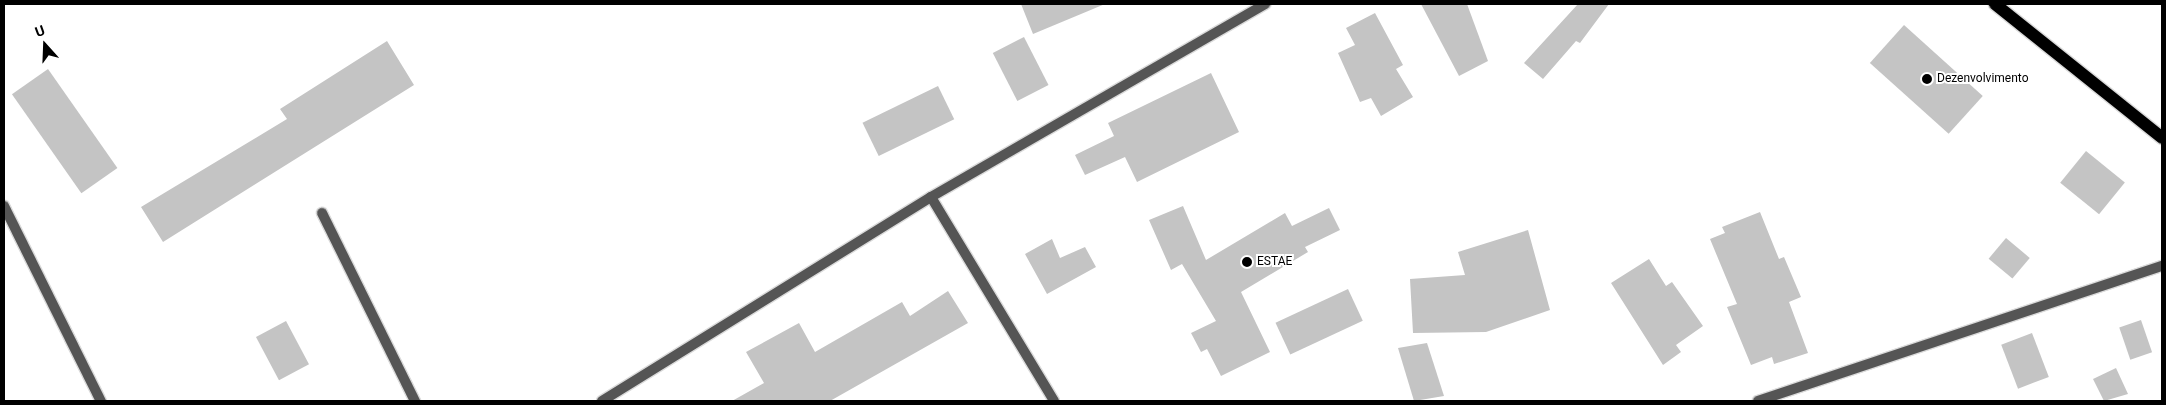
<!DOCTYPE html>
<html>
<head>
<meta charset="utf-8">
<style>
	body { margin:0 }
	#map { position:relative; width:2166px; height:405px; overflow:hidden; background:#fff; font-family:Roboto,sans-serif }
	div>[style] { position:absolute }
	.building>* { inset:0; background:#c4c4c4; transform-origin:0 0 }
	.roads { filter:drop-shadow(1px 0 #dbdbdb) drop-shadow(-1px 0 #dbdbdb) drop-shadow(0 1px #dbdbdb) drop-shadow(0 -1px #dbdbdb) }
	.lane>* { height:10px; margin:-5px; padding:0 5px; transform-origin:5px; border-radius:5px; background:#555 }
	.street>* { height:10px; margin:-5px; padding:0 5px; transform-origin:5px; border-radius:5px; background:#555 }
	.primary>* { height:12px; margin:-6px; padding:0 6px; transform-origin:6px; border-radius:6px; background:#000 }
	.dots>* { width:14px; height:14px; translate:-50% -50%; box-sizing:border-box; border:2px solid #fff; border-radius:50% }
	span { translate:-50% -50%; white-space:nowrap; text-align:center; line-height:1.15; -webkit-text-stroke:4px #fff; paint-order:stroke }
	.poi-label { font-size:12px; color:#000 }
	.left { translate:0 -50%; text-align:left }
	.frame { position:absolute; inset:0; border:5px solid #000; pointer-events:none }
	.north { position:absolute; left:20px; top:20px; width:50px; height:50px; -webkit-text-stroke:4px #fff; paint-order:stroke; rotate:340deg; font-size:14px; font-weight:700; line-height:20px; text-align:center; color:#000 }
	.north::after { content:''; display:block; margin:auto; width:18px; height:22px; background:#000; clip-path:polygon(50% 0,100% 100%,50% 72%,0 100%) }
</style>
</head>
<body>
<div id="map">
	<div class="building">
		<div style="clip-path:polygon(1021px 4px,1105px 4px,1033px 34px)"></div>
		<div style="clip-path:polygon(1421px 4px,1467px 4px,1488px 61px,1459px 76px)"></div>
		<div style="clip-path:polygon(1578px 4px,1609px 4px,1580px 43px,1576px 41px,1543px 79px,1524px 63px)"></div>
		<div style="clip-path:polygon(1375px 13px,1403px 65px,1396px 69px,1413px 97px,1381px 116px,1371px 98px,1360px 102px,1338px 53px,1355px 45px,1346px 28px)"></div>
		<div style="left:1904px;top:25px;width:106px;height:51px;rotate:42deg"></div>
		<div style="left:1024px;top:37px;width:54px;height:35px;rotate:63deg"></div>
		<div style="clip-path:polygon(387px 41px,414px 85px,163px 242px,141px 207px,287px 119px,280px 109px)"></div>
		<div style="left:48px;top:69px;width:121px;height:44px;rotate:55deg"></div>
		<div style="clip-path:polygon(1211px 73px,1239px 132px,1137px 182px,1125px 157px,1085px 175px,1075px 155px,1114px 136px,1108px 123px)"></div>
		<div style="left:938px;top:86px;width:37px;height:84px;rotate:64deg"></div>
		<div style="left:2086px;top:151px;width:50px;height:41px;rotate:39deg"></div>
		<div style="clip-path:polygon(1183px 206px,1206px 260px,1285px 213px,1292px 226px,1329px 208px,1340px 230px,1305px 247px,1308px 252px,1241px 292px,1270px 352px,1221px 376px,1207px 349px,1201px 352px,1191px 333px,1216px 321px,1182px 264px,1171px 270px,1149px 220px)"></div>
		<div style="clip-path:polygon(1760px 212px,1779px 259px,1784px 257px,1801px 297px,1789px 302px,1808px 353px,1774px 364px,1772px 357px,1751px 365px,1727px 307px,1737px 304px,1710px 239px,1725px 233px,1722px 227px)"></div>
		<div style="clip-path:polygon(1528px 230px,1550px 310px,1486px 332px,1413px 333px,1410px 279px,1465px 275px,1458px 252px)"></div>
		<div style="left:2006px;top:238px;width:31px;height:27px;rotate:40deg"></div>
		<div style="clip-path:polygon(1052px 239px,1060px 258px,1085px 247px,1096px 267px,1047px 294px,1025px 254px)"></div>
		<div style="clip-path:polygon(1649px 259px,1666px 286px,1672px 282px,1703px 326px,1676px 345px,1681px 352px,1663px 365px,1611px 283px)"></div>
		<div style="left:1348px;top:289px;width:35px;height:80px;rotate:65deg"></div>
		<div style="clip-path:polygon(948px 291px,968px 323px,830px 401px,732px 401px,764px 383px,746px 352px,799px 323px,815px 352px,902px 302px,910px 316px)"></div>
		<div style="left:2141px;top:320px;width:34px;height:23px;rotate:71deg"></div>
		<div style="left:286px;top:321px;width:49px;height:34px;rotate:62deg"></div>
		<div style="left:2032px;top:333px;width:47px;height:33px;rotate:69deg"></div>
		<div style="clip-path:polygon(1427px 343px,1444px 396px,1414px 401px,1398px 348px)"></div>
		<div style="clip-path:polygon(2116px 368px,2128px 394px,2104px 401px,2093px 379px)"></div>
	</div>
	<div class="roads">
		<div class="lane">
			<div style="left:322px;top:213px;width:210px;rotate:63.7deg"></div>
		</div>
		<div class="street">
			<div style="left:931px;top:197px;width:238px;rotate:58.9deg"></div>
			<div style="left:4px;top:206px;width:218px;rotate:63.6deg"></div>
			<div style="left:602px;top:401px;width:387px;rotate:-31.8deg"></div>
			<div style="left:931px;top:197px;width:386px;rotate:-30deg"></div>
			<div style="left:1758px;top:401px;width:426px;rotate:-18.5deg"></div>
		</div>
		<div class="primary">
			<div style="left:1995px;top:4px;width:214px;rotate:38.7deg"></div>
		</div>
	</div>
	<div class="dots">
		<div style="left:1927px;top:79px;background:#000"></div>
		<div style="left:1247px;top:262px;background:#000"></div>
	</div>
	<div class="poi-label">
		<span class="left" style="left:1937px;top:79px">Dezenvolvimento</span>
		<span class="left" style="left:1257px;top:262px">ESTAE</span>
	</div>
	<div class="frame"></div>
	<div class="north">U</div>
</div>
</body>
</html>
